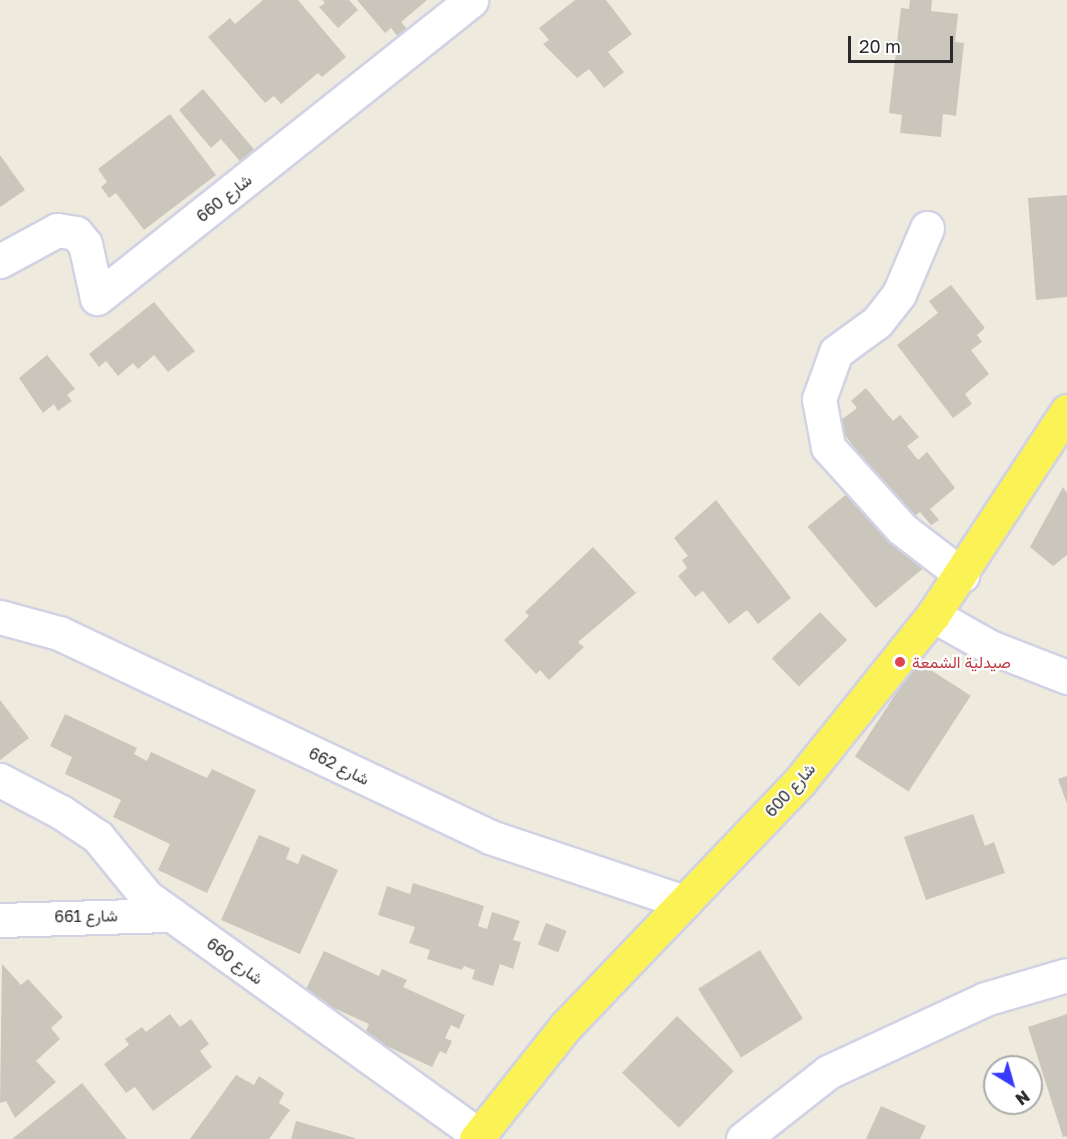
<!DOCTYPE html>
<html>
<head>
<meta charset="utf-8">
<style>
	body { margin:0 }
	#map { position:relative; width:1067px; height:1139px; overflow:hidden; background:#eeeadd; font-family:"Golos Text",Vazirmatn,sans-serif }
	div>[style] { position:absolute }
	.building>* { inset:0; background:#cac6bc; transform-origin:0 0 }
	.roads { filter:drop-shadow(2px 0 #d2d2e5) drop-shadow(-2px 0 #d2d2e5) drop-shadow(0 2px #d2d2e5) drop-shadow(0 -2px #d2d2e5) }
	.minor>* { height:33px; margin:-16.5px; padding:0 16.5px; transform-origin:16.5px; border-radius:16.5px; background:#fff }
	.major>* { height:33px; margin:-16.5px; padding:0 16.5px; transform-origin:16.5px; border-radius:16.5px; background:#fbf255 }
	.dots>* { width:16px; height:16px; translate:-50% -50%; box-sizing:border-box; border:3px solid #fff; border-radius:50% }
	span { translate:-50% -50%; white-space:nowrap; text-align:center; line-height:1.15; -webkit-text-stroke:4.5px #fff; paint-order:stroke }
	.street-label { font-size:16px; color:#2b2b2b }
	.health-label { font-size:16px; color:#be3a42 }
	.left { translate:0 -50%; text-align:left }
	.north { position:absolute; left:983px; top:1055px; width:60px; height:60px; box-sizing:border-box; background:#fff; border:2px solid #aaa; border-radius:50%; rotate:143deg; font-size:16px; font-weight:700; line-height:24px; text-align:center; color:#2b2b2b }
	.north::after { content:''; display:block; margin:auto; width:21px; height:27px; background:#393aff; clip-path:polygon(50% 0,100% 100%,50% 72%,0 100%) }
	.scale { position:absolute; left:848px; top:36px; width:105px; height:27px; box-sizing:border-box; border:3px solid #2b2b2b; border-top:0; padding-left:8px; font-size:18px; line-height:21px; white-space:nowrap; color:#2b2b2b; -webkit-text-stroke:4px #fff; paint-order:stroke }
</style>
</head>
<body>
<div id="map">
	<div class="building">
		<div style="clip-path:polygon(263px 0,298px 0,346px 57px,322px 77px,318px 73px,281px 104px,274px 96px,265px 103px,208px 37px,230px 18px,235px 24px)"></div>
		<div style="clip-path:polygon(322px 0,349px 0,358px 10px,338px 28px,319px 7px,325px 3px)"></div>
		<div style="clip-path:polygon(357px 0,427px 0,401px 22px,408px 30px,399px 38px,391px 28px,385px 33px)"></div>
		<div style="clip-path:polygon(575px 0,606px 0,632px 34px,608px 52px,624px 72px,604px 88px,589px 69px,577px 78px,543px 44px,549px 40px,539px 28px)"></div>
		<div style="clip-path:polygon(910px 0,932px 0,931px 11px,958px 14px,955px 42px,964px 43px,956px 116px,943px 114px,941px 137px,900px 133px,902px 115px,889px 113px,901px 8px,909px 9px)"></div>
		<div style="clip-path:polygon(203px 89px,258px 154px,244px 166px,221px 139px,211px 148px,179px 110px)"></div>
		<div style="clip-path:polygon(170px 114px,216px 175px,144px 230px,116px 193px,109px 198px,101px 187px,107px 182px,98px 169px)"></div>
		<div style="clip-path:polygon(0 155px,25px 190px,0 207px)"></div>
		<div style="clip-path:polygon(1067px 195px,1067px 297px,1036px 300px,1028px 198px)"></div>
		<div style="clip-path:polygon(951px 285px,985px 328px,977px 335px,982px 342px,971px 350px,989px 374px,965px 394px,972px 404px,953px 418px,897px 345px,938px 313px,929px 301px)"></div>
		<div style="clip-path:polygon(154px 302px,195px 351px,168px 372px,154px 355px,138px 369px,133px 363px,118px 376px,106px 361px,99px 367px,89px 354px)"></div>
		<div style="clip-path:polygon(47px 355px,75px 389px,67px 395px,72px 401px,58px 411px,54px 404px,43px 413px,19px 378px)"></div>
		<div style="clip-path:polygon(866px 388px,893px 421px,900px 415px,919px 437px,907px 446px,918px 460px,927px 452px,955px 488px,930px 509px,939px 520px,931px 525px,920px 512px,905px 523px,845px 450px,852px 444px,836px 424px,857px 408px,851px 401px)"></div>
		<div style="left:855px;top:487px;width:106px;height:62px;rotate:50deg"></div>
		<div style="clip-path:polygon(1063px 487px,1067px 493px,1067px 555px,1053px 566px,1030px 547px)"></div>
		<div style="clip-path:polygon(716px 500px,791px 598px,758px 624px,747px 610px,729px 624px,703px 591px,695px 597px,678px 576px,687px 568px,682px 560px,688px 556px,674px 538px)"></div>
		<div style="clip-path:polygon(593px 547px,636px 593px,578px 642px,584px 647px,549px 680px,540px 670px,536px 674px,504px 640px,529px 616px,525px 612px)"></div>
		<div style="left:820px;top:612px;width:39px;height:67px;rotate:46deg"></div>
		<div style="left:917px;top:661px;width:64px;height:114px;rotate:33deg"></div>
		<div style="clip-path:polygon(0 700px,29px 738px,0 760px)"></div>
		<div style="clip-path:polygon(65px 714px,137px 748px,134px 754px,147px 761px,151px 752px,207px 778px,212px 769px,256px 790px,207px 893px,158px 870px,170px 844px,113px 817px,121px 800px,65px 774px,72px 757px,50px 746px)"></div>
		<div style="clip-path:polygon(1067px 776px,1067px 804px,1058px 779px)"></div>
		<div style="clip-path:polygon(973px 814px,985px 846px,994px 842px,1005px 873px,926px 900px,904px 837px)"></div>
		<div style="clip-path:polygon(259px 835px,290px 848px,286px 859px,298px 864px,302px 854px,338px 870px,300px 954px,221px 920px)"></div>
		<div style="clip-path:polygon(413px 883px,484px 906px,478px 926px,487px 929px,492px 912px,520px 921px,513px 940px,521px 942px,513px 969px,500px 964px,493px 986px,472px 979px,475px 970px,464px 966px,462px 970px,427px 959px,430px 950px,409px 943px,415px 927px,378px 915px,387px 886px,410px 894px)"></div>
		<div style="left:546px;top:923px;width:22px;height:23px;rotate:21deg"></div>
		<div style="left:760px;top:950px;width:81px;height:73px;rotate:58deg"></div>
		<div style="clip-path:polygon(324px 951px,379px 976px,382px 969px,407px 980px,403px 987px,465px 1015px,459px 1029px,451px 1025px,445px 1038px,452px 1041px,446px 1054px,440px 1051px,432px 1067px,380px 1043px,378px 1047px,362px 1040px,369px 1024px,336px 1009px,332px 1019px,299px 1004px)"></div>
		<div style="clip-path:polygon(2px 964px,21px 985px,28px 979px,63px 1017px,51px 1028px,60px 1039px,36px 1061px,56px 1082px,15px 1118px,6px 1101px,0 1103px)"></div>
		<div style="clip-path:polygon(170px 1014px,180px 1027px,191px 1019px,209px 1044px,200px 1051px,212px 1067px,153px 1111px,135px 1087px,126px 1093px,104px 1064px,129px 1045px,125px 1039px,142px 1027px,146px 1032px)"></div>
		<div style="clip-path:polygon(1067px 1014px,1067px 1136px,1063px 1137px,1028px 1027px)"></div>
		<div style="left:677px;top:1016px;width:79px;height:79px;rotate:44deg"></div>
		<div style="clip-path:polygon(236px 1075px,254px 1085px,259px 1076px,284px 1093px,279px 1103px,290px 1110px,269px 1139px,190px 1139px)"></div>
		<div style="clip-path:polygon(82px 1083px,127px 1139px,12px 1139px)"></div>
		<div style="clip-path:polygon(881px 1106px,926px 1126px,920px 1139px,866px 1139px)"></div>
		<div style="clip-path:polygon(296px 1121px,355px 1138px,355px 1139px,291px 1139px)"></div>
	</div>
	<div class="roads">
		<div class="minor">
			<div style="left:927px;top:228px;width:72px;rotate:113deg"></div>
			<div style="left:899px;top:294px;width:36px;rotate:128deg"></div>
			<div style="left:877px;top:322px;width:51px;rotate:143.8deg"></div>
			<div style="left:836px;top:352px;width:50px;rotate:109.9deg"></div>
			<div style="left:819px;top:399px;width:49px;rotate:79.4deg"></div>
			<div style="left:828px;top:447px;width:110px;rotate:47.9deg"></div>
			<div style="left:902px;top:529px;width:76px;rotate:37.5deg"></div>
			<div style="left:0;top:261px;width:65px;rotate:-28.5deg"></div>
			<div style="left:57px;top:230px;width:19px;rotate:9deg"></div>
			<div style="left:76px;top:233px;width:14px;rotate:51deg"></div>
			<div style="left:85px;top:244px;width:55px;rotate:77.5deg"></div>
			<div style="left:97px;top:298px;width:478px;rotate:-38.5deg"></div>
			<div style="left:933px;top:615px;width:65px;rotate:29.3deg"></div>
			<div style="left:990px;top:647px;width:83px;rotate:21.3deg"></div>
			<div style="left:0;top:617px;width:61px;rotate:15.2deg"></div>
			<div style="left:59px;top:633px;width:477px;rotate:25.3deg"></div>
			<div style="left:490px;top:837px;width:205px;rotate:18.5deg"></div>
			<div style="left:0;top:780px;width:69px;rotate:27.7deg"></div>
			<div style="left:61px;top:812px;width:45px;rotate:34deg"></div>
			<div style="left:98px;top:837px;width:77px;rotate:50.8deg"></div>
			<div style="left:147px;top:897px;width:409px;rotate:35.7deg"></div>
			<div style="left:0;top:920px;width:172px;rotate:-1.7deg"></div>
			<div style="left:743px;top:1139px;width:108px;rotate:-38.2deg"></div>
			<div style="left:828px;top:1072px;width:173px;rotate:-24.9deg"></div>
			<div style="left:985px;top:999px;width:85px;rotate:-16.3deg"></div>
		</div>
		<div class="major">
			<div style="left:476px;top:1139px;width:144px;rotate:-51.5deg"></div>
			<div style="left:566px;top:1026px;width:339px;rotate:-46.3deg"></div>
			<div style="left:800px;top:781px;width:213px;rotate:-51.3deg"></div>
			<div style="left:933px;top:615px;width:244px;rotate:-56.7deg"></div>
		</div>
	</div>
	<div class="dots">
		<div style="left:900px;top:662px;background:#e0444e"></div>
	</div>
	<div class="street-label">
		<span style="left:224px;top:198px;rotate:-39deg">شارع 660</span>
		<span style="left:339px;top:766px;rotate:26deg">شارع 662</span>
		<span style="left:790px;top:790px;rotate:-48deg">شارع 600</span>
		<span style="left:86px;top:916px;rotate:-1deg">شارع 661</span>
		<span style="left:235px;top:961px;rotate:37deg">شارع 660</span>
	</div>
	<div class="health-label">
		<span class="left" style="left:912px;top:662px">صيدلية الشمعة</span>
	</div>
	<div class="north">N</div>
	<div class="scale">20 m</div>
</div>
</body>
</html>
